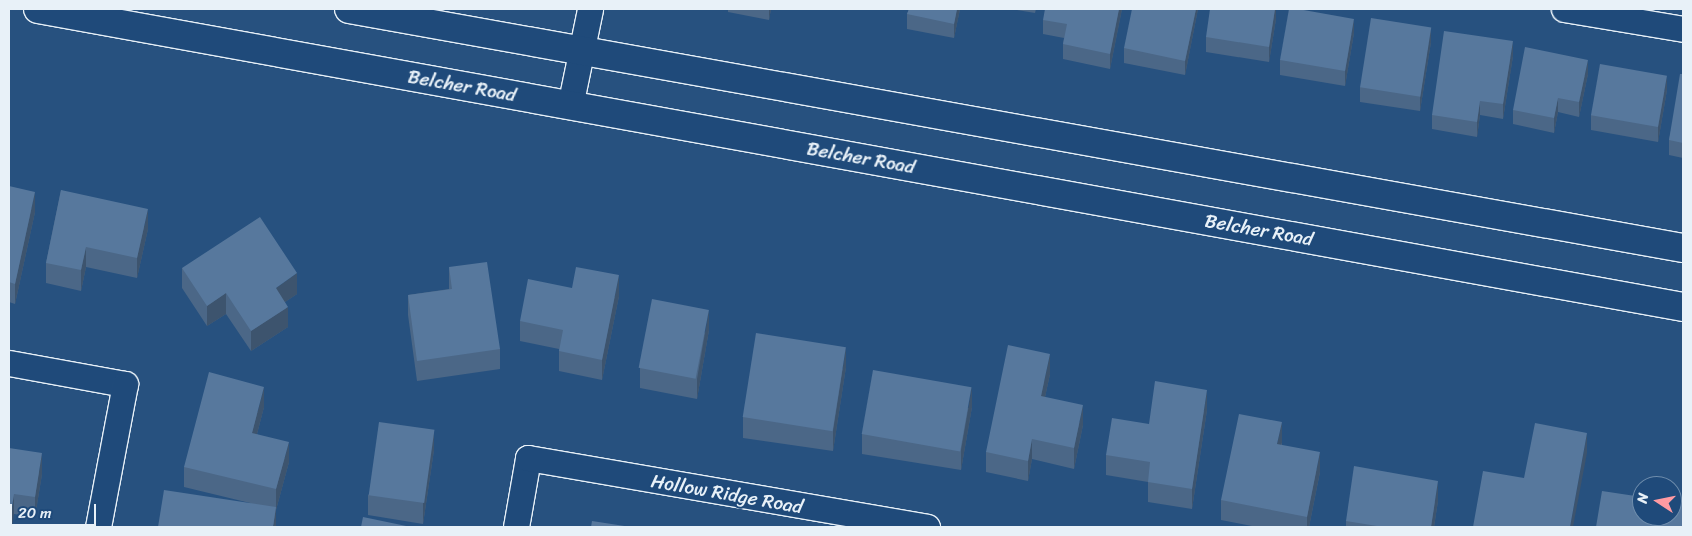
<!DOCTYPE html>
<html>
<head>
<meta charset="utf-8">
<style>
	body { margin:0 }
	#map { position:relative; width:1692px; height:536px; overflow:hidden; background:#27517f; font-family:Sriracha,sans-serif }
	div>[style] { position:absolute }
	.roads { filter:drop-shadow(1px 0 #e8f1f8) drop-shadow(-1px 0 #e8f1f8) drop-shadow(0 1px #e8f1f8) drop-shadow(0 -1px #e8f1f8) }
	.street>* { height:25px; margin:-12.5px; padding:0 12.5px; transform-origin:12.5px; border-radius:12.5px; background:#1f4a7a }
	.secondary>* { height:28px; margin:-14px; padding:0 14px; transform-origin:14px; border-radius:14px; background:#1f4a7a }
	.wall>* { inset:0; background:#4b6787 }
	.shaded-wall>* { inset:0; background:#3d546e }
	.building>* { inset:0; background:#57789d; transform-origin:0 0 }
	span { translate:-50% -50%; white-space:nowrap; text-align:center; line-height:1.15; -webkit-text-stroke:4px #1f4a7a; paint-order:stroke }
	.street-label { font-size:19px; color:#e8f1f8 }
	.frame { position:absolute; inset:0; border:10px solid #e8f1f8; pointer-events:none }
	.north { position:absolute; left:1632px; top:476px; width:50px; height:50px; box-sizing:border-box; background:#1f4a7a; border:1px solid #6f8dac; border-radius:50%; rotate:281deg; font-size:14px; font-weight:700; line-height:20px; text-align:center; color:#e8f1f8 }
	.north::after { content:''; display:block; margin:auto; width:18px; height:22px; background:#ff9aa2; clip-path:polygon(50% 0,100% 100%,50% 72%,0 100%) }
	.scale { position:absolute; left:10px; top:504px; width:86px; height:22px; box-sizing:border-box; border:2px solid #e8f1f8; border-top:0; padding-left:6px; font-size:15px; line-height:18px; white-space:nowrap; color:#e8f1f8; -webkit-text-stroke:4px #1f4a7a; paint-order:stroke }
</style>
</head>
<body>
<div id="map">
	<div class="roads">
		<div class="street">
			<div style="left:1564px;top:9px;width:121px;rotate:9.5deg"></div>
			<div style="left:570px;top:106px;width:99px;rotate:-78.3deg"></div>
			<div style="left:9px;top:363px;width:118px;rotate:10.3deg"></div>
			<div style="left:125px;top:384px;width:146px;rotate:100.7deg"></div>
			<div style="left:516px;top:527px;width:70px;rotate:-80.1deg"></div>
			<div style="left:528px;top:458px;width:405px;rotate:9.8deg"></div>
		</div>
		<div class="secondary">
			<div style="left:38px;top:9px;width:1672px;rotate:10.27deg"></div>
			<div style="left:349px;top:9px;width:1355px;rotate:10.16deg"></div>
		</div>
	</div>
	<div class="wall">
		<div style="clip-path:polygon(728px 9px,771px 9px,769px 20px,728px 12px)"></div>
		<div style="clip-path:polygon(909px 9px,960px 9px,954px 38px,907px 29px,907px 14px)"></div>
		<div style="clip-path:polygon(1011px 9px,1036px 9px,1035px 13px)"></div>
		<div style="clip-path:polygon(1122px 9px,1110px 69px,1063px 59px,1063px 44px,1064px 38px,1043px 34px,1043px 20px)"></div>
		<div style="clip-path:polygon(1198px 9px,1185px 75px,1124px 63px,1124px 48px)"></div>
		<div style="clip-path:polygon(1276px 9px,1276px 19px,1269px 62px,1206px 52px,1206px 37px)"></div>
		<div style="clip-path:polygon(1354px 33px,1345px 86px,1280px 75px,1280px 60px)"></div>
		<div style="clip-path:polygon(1431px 42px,1420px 111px,1360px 102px,1360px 87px)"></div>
		<div style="clip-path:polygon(1513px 56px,1503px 119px,1480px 115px,1477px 137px,1432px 129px,1432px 115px)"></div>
		<div style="clip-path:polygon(1588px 74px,1579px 117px,1558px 112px,1554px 133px,1513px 124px,1513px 110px)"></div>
		<div style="clip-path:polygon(1683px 74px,1683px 158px,1669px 155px,1669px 140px)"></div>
		<div style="clip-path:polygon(1667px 90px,1658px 142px,1591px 130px,1591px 115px)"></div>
		<div style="clip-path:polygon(9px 186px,35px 212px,15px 304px,9px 302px)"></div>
		<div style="clip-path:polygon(61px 190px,148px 229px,137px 278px,86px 267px,81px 291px,46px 283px,46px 263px)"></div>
		<div style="clip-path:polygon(449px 267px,500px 349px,500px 369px,417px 381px,408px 315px,408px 295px,449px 289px)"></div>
		<div style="clip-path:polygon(182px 268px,297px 294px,285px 302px,288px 327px,251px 351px,226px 314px,207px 326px,182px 288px)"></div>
		<div style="clip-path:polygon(619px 296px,602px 380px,559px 371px,559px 349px,520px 341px,520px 321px)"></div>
		<div style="clip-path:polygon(709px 330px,697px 399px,640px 388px,640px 368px)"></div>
		<div style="clip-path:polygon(846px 367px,833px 451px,743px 438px,743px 417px)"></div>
		<div style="clip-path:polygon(1050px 374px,1045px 397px,1083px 425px,1074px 469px,1032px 459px,1028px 481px,986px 472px,986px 452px)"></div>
		<div style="clip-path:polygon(264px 407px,257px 434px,289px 462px,276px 510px,276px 527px,250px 503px,184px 487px,184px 467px)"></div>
		<div style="clip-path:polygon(972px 407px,961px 470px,862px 454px,862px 434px)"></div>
		<div style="clip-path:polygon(1207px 410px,1192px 509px,1148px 502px,1148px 482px,1106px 475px,1106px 455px,1149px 424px)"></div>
		<div style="clip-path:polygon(1282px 442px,1282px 445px,1320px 472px,1309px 527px,1257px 527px,1221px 520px,1221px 500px)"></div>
		<div style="clip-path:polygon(9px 448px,42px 474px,35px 517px,14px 514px)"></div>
		<div style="clip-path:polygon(434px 450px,423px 524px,368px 515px,368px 495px)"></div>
		<div style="clip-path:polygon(1438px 501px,1434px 527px,1346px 527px,1346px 521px)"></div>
	</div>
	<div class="shaded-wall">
		<div style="clip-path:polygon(769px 9px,771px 9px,769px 20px)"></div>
		<div style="clip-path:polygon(957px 9px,960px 9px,954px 38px,954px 24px)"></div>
		<div style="clip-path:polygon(1119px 9px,1122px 9px,1110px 69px,1110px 54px)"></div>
		<div style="clip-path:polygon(1196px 9px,1198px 9px,1185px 75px,1185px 61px)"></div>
		<div style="clip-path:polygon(1275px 9px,1276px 9px,1276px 19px,1269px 62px,1269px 47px)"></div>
		<div style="clip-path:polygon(1354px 19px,1354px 33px,1345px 86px,1345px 71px)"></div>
		<div style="clip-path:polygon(1431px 27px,1431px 42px,1420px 111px,1420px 96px)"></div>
		<div style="clip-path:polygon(1513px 41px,1513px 56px,1503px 119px,1503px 104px)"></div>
		<div style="clip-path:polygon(1588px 60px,1588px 74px,1579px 117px,1579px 102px)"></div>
		<div style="clip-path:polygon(1667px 76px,1667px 90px,1658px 142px,1658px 127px)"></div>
		<div style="clip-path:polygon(1558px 98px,1558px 112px,1554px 133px,1554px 118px)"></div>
		<div style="clip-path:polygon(1480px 101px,1480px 115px,1477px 137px,1477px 122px)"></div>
		<div style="clip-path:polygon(35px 192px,35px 212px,15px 304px,15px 284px)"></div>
		<div style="clip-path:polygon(148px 209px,148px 229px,137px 278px,137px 258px)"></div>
		<div style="clip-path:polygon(86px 247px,86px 267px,81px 291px,81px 270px)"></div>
		<div style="clip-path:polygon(297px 273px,297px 294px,276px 308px,276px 288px)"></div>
		<div style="clip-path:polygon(619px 275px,619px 296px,602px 380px,602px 360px)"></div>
		<div style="clip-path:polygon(226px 293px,226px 314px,207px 326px,207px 306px)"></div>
		<div style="clip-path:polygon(288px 307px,288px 327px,251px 351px,251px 331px)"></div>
		<div style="clip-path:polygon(709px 310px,709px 330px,697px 399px,697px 379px)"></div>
		<div style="clip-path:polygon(846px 347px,846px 367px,833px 451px,833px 431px)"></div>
		<div style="clip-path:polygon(1050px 354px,1050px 374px,1041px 416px,1041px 396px)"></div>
		<div style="clip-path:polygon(264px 387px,264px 407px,252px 453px,252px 433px)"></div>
		<div style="clip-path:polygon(972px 387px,972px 407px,961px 470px,961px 450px)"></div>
		<div style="clip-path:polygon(1207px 390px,1207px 410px,1192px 509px,1192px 489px)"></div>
		<div style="clip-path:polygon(1083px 405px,1083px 425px,1074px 469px,1074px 448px)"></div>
		<div style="clip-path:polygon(1282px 422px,1282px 442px,1277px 464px,1277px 444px)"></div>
		<div style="clip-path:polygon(434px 430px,434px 450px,423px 524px,423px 503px)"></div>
		<div style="clip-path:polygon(1587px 433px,1587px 453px,1573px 527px,1570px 527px)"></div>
		<div style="clip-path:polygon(1032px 439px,1032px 459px,1028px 481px,1028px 461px)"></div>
		<div style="clip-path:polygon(289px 442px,289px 462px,276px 510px,276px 489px)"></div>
		<div style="clip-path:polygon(1320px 452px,1320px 472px,1309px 527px,1307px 527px,1307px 517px)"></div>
		<div style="clip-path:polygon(42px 453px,42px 474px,35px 517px,35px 497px)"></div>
		<div style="clip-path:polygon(1438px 481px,1438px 501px,1434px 527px,1431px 527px)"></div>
		<div style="clip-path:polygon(14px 494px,14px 514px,12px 527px,9px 527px)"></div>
		<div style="clip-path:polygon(276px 507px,276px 527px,273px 527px)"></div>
	</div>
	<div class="building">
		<div style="clip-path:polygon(909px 9px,957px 9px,954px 24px,907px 14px)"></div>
		<div style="clip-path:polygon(1045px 9px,1119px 9px,1110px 54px,1063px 44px,1067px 24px,1043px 20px)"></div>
		<div style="clip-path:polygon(1132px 9px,1196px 9px,1185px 61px,1124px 48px)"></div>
		<div style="clip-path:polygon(1210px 9px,1275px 9px,1269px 47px,1206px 37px)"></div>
		<div style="clip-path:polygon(1289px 9px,1298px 9px,1354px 19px,1345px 71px,1280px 60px)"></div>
		<div style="left:1371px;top:18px;width:61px;height:70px;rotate:9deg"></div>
		<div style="clip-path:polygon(1444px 31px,1513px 41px,1503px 104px,1480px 101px,1477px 122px,1432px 115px)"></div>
		<div style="clip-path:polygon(1525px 47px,1588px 60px,1579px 102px,1558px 98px,1554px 118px,1513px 110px)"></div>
		<div style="left:1600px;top:64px;width:68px;height:52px;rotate:10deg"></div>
		<div style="clip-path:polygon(1680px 74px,1683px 74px,1683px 143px,1669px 140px)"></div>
		<div style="clip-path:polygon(9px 186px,35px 192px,15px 284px,9px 282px)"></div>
		<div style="clip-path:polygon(61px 190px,148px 209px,137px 258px,86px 247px,81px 270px,46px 263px)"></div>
		<div style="clip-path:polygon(260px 217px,297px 273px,276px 288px,288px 307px,251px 331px,226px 293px,207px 306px,182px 268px)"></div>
		<div style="clip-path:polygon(487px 262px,500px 349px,417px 361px,408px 295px,452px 289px,449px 267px)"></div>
		<div style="clip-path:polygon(576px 267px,619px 275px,602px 360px,559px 351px,563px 330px,520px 321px,528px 279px,572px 288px)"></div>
		<div style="left:652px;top:299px;width:58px;height:70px;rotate:11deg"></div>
		<div style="left:756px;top:333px;width:91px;height:85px;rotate:9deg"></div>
		<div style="clip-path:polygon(1008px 345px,1050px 354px,1041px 396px,1083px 405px,1074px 448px,1032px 439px,1028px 461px,986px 452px)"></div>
		<div style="left:873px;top:370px;width:100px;height:65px;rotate:10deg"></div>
		<div style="clip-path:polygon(209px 372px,264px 387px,252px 433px,289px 442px,276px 489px,184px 467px)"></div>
		<div style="clip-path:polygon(1155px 381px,1207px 390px,1192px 489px,1148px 482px,1150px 462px,1106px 455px,1112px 418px,1149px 424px)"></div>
		<div style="clip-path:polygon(1239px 414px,1282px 422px,1277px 444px,1320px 452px,1307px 517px,1221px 500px)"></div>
		<div style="left:379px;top:422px;width:56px;height:74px;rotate:8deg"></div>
		<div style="clip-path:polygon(1535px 423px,1587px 433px,1570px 527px,1473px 527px,1483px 471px,1524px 478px)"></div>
		<div style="clip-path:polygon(9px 448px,42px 453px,35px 497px,14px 494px,9px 526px)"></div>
		<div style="clip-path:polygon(1354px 466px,1438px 481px,1431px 527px,1383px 527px,1346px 521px)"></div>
		<div style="clip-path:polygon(164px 490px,276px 507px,273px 527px,158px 527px)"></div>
		<div style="clip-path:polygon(1602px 491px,1642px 497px,1642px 516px,1672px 516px,1672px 502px,1683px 504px,1683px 527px,1596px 527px)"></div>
		<div style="clip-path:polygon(363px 517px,411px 527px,361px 527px)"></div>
		<div style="clip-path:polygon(592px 521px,631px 527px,591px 527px)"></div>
	</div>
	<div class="street-label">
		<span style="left:462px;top:86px;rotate:10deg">Belcher Road</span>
		<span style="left:861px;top:158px;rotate:10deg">Belcher Road</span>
		<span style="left:1259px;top:230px;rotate:10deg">Belcher Road</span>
		<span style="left:727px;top:494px;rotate:10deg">Hollow Ridge Road</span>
	</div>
	<div class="frame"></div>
	<div class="north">N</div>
	<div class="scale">20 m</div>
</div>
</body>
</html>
